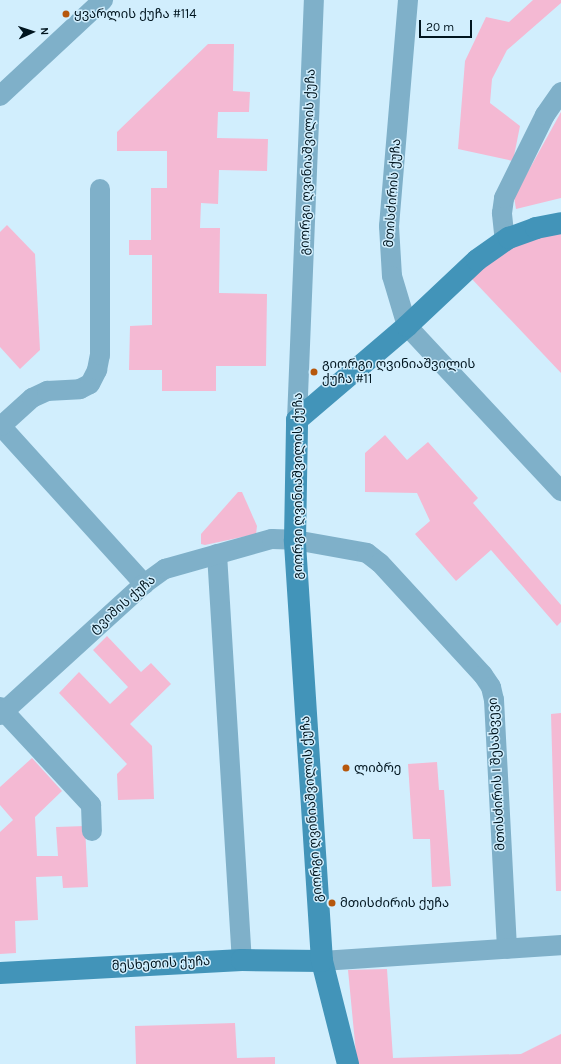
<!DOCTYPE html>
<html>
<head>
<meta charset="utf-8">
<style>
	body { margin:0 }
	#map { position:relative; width:561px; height:1064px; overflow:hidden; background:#d1eefd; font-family:Karla,"Noto Sans Georgian",sans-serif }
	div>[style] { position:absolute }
	.green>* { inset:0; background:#f4b9d3 }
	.street>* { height:20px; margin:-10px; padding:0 10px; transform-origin:10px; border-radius:10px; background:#7fb0c9 }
	.secondary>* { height:22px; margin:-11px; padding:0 11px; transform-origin:11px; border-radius:11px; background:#4294b9 }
	.dots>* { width:11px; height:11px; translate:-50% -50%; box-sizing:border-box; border:2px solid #d1eefd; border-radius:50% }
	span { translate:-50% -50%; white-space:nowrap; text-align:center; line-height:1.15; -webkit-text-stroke:3px #d1eefd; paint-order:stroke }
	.poi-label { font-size:13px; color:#00151f }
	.left { translate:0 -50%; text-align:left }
	.street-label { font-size:13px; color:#00151f }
	.north { position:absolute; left:12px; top:12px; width:40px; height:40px; -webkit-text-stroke:3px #d1eefd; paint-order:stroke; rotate:87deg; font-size:11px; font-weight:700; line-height:16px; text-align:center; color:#00151f }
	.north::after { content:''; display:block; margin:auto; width:14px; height:18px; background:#00151f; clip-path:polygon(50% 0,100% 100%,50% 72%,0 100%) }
	.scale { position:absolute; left:419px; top:20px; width:53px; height:18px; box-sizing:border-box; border:2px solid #00151f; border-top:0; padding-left:5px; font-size:12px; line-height:14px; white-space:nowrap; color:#00151f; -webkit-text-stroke:3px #d1eefd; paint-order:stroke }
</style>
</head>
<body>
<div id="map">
	<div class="green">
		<div style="clip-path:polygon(533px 0,561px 0,561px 3px,507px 50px,492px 79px,490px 103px,520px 126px,513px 161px,458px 149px,465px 61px,486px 17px,509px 22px)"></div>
		<div style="clip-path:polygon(208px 44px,234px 44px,233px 91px,250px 92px,249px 112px,218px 112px,217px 138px,268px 139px,267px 171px,219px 170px,218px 204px,201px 203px,200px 228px,220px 228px,219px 293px,267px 294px,266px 366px,216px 366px,216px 391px,162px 391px,162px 370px,129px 370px,130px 326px,152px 325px,152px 255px,129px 255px,129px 240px,151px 240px,151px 188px,167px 188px,167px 151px,117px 151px,117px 132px)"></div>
		<div style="clip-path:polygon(561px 112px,561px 198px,516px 209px,514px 197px)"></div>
		<div style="clip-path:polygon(7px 225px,35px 254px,40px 350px,20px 369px,0 347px,0 232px)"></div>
		<div style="clip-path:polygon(561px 233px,561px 373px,470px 277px,486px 263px,532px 237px)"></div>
		<div style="clip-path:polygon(385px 435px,407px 460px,428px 442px,478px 498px,473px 503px,561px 605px,561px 622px,557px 626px,491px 550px,456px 581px,415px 534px,430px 521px,417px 493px,365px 492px,365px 453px)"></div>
		<div style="clip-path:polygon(238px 492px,242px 492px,257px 526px,256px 534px,205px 545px,201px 544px,201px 534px)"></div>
		<div style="clip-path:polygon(107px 636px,141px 672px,151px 663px,171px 684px,130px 724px,152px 746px,154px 799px,118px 800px,117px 774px,127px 764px,59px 693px,79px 672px,110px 704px,128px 687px,93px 650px)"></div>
		<div style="clip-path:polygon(561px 713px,561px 891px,556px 891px,551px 714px)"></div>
		<div style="clip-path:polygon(32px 758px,62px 791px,35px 817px,37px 856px,58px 856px,56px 827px,85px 826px,88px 887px,63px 888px,62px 876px,36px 877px,38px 920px,15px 921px,16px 953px,0 954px,0 832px,13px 820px,0 805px,0 787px)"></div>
		<div style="clip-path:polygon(437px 762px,439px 790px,444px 790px,451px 886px,432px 887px,430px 839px,413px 839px,408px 764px)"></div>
		<div style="clip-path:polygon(387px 969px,393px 1058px,521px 1054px,561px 1034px,561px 1064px,357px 1064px,348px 970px)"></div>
		<div style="clip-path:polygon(235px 1023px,237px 1058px,275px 1057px,275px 1064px,136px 1064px,135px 1026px)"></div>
	</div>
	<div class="street">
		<div style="left:408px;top:0;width:227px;rotate:94.8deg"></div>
		<div style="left:389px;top:226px;width:50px;rotate:86.6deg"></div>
		<div style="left:392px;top:276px;width:52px;rotate:73.3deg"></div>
		<div style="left:407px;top:326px;width:226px;rotate:47deg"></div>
		<div style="left:0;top:96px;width:141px;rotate:-43deg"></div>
		<div style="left:509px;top:238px;width:7px;rotate:-135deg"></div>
		<div style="left:504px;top:233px;width:20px;rotate:-96deg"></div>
		<div style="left:502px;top:213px;width:15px;rotate:-82deg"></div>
		<div style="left:504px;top:198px;width:93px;rotate:-63.7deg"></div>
		<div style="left:545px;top:115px;width:28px;rotate:-55deg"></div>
		<div style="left:297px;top:420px;width:420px;rotate:-87.7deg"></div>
		<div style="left:0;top:425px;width:215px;rotate:47.8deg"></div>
		<div style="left:1px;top:426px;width:42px;rotate:-42.1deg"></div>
		<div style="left:32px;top:398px;width:17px;rotate:-25deg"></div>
		<div style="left:47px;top:391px;width:33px;rotate:-3deg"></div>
		<div style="left:80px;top:389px;width:11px;rotate:-27deg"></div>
		<div style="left:90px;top:384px;width:16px;rotate:-63deg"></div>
		<div style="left:97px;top:370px;width:15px;rotate:-79deg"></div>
		<div style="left:100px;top:355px;width:166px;rotate:-90deg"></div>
		<div style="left:217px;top:554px;width:407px;rotate:86.5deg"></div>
		<div style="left:0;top:707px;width:134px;rotate:47.1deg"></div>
		<div style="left:91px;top:805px;width:26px;rotate:88deg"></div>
		<div style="left:0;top:715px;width:195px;rotate:-42.3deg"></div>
		<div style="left:144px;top:584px;width:26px;rotate:-36deg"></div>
		<div style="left:165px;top:569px;width:111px;rotate:-15.7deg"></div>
		<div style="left:272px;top:539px;width:23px;rotate:2deg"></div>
		<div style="left:295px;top:540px;width:73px;rotate:10.2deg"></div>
		<div style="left:367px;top:553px;width:16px;rotate:38deg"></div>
		<div style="left:380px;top:563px;width:152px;rotate:47.4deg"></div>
		<div style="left:483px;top:675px;width:14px;rotate:56deg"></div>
		<div style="left:491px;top:687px;width:13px;rotate:77deg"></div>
		<div style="left:494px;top:700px;width:249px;rotate:87deg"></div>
		<div style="left:322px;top:961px;width:240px;rotate:-3.8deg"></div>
	</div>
	<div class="secondary">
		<div style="left:0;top:973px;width:242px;rotate:-3.1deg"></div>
		<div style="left:242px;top:960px;width:80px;rotate:0.7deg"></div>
		<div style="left:348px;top:1064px;width:106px;rotate:-104.2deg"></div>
		<div style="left:322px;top:961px;width:422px;rotate:-93.7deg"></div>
		<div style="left:295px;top:540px;width:120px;rotate:-89deg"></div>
		<div style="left:297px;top:420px;width:145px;rotate:-40.5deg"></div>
		<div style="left:407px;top:326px;width:96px;rotate:-43.3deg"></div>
		<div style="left:477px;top:260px;width:39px;rotate:-35deg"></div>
		<div style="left:509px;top:238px;width:29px;rotate:-20deg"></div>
		<div style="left:536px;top:228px;width:25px;rotate:-11deg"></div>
	</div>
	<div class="dots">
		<div style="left:66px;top:14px;background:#b6570c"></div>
		<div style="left:314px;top:372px;background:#b6570c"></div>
		<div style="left:346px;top:768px;background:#b6570c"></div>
		<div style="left:332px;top:903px;background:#b6570c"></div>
	</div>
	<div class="poi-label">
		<span class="left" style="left:74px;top:14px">ყვარლის ქუჩა #114</span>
		<span class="left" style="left:322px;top:372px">გიორგი ღვინიაშვილის<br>ქუჩა #11</span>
		<span class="left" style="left:354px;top:768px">ლიბრე</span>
		<span class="left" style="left:340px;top:903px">მთისძირის ქუჩა</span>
	</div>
	<div class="street-label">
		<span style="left:308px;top:162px;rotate:-88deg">გიორგი ღვინიაშვილის ქუჩა</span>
		<span style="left:393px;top:193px;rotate:-86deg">მთისძირის ქუჩა</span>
		<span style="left:298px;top:486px;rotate:-90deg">გიორგი ღვინიაშვილის ქუჩა</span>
		<span style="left:123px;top:605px;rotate:-41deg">ტვიშის ქუჩა</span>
		<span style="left:497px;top:774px;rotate:-93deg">მთისძირის I შესახვევი</span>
		<span style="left:312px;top:809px;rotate:-94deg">გიორგი ღვინიაშვილის ქუჩა</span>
		<span style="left:161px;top:964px;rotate:-3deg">მესხეთის ქუჩა</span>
	</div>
	<div class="north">N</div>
	<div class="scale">20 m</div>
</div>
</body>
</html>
